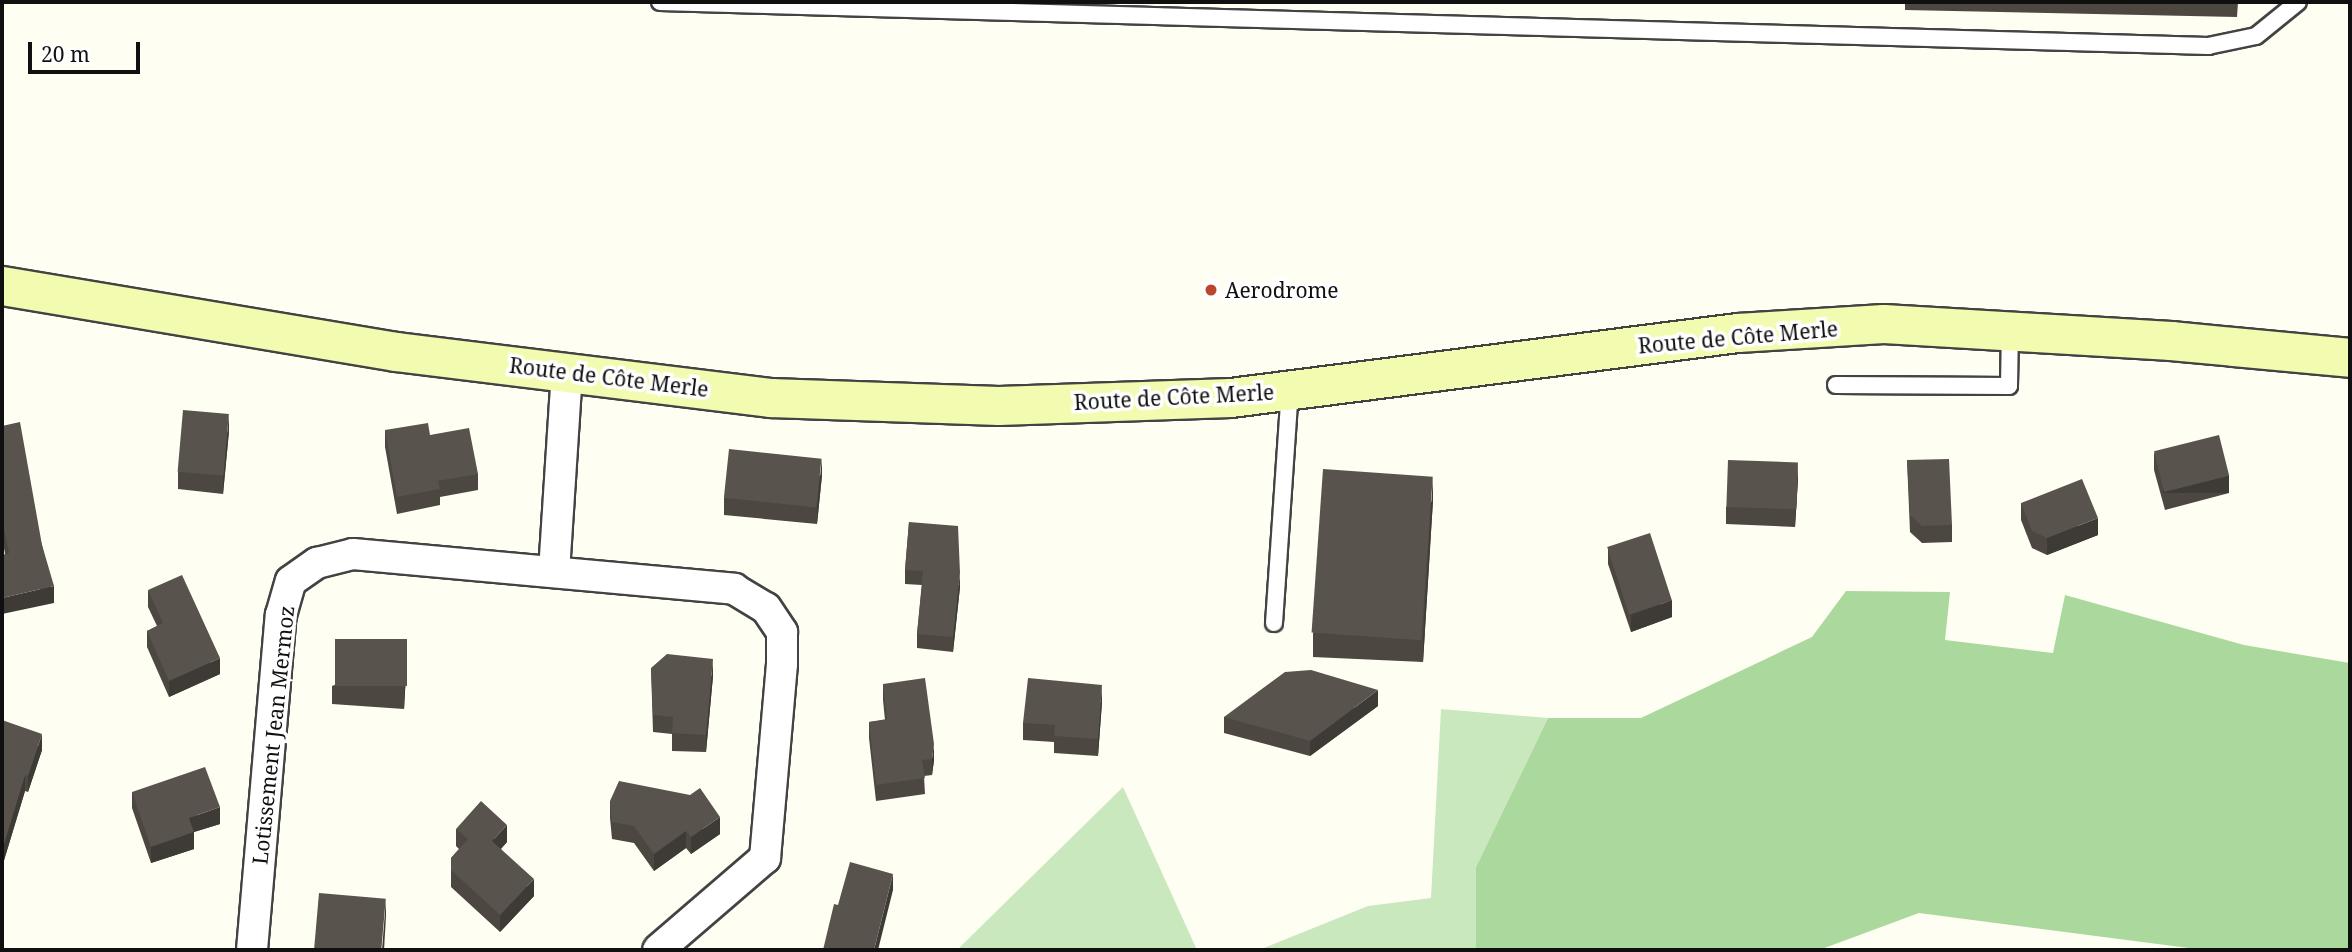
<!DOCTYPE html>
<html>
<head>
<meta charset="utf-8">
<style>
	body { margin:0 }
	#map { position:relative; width:2352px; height:952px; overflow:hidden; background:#fefef3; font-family:"Noto Serif",serif }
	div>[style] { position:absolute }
	.green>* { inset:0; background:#cae8bd }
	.forest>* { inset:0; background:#abd89d }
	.roads { filter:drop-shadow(2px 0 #434343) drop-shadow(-2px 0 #434343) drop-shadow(0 2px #434343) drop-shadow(0 -2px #434343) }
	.service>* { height:16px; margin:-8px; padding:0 8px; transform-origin:8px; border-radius:8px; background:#fff }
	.minor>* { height:30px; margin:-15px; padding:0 15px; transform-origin:15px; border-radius:15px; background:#fff }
	.secondary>* { height:38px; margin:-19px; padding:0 19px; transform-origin:19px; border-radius:19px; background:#f3fbb1 }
	.wall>* { inset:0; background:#4c4741 }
	.shaded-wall>* { inset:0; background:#3e3a35; transform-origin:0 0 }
	.building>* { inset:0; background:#58534c; transform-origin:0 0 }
	.dots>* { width:19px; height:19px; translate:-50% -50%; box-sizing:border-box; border:4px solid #fff; border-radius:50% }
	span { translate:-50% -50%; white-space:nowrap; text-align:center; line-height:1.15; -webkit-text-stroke:7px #fff; paint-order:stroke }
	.poi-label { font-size:21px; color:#101010 }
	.left { translate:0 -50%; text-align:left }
	.street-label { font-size:21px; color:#101010 }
	.frame { position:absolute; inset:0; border:4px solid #101010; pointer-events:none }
	.scale { position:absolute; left:28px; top:42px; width:112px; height:32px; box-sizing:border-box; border:4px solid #101010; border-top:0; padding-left:9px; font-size:21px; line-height:24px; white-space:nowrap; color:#101010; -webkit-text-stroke:5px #fff; paint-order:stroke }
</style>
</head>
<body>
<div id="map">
	<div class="green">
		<div style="clip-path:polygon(1441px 709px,1548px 718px,1476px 867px,1476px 950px,1259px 950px,1368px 906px,1431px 898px)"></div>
		<div style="clip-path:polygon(1123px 787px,1197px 950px,957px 950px)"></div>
	</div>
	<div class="forest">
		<div style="clip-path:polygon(1846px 591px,1950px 592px,1945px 640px,2053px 653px,2065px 595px,2244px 645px,2350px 663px,2350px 950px,2204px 950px,1919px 913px,1819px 950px,1476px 950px,1476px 867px,1548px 718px,1641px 718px,1812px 637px)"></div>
	</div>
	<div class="roads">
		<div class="service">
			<div style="left:660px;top:2px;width:1549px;rotate:1.63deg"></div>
			<div style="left:2208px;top:46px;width:49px;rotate:-11.8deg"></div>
			<div style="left:2256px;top:36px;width:54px;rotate:-39deg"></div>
			<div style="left:1836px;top:385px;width:173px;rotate:0.3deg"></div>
			<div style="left:2009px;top:386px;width:55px;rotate:-89deg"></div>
			<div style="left:1274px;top:623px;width:233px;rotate:-86.1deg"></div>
		</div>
		<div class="minor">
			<div style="left:554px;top:572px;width:201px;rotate:-86.3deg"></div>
			<div style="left:252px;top:950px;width:336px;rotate:-85.1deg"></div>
			<div style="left:281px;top:615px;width:35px;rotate:-74deg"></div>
			<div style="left:291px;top:581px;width:32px;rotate:-35deg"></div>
			<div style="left:317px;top:563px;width:37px;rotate:-14deg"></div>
			<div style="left:353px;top:554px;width:383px;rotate:5.2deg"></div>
			<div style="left:734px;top:589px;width:37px;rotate:31deg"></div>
			<div style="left:766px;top:608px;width:29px;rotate:56deg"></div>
			<div style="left:782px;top:632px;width:32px;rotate:90deg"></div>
			<div style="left:782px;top:664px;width:195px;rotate:95deg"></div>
			<div style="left:765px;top:858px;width:141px;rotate:139.3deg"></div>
		</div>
		<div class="secondary">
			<div style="left:2px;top:286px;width:399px;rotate:9.5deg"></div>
			<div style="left:396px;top:352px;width:378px;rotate:7deg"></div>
			<div style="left:771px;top:398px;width:228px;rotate:2deg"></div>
			<div style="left:999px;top:406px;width:232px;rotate:-2deg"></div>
			<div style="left:1231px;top:398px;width:511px;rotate:-7.31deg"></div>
			<div style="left:1738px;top:333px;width:146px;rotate:-3.5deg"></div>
			<div style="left:1884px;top:324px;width:288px;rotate:3.4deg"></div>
			<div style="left:2171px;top:341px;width:180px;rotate:5.4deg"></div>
		</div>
	</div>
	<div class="wall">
		<div style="clip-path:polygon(1905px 2px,2238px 2px,2237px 17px,1905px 10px)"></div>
		<div style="clip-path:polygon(2px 426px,42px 545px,54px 603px,5px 554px,2px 536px)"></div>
		<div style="clip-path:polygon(385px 430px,430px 435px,478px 474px,478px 490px,440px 497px,440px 505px,397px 514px,385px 447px)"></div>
		<div style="clip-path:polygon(229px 431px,223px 494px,178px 489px,178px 472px)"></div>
		<div style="clip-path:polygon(2154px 453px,2229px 493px,2165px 510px,2154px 470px)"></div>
		<div style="clip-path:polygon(1907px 460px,1952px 525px,1952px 542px,1922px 543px,1910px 532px)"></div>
		<div style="clip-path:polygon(822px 475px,817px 524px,724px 515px,724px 498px)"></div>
		<div style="clip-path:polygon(1798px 479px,1795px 527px,1726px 524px,1726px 507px)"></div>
		<div style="clip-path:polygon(1433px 500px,1423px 662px,1313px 657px,1313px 633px)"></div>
		<div style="clip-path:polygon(2021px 503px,2098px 535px,2047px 555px,2032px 548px,2021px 520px)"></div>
		<div style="clip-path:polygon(909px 522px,960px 587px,953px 652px,917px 648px,917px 634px,922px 585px,905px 584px,905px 570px)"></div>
		<div style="clip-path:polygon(1608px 548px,1672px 617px,1631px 632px,1608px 564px)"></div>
		<div style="clip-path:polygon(148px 590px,220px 674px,169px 697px,147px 647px,147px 631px,157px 626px,148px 607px)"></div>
		<div style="clip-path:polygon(407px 656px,404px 709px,332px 704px,332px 686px)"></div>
		<div style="clip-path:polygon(651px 668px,713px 676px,706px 752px,672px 751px,672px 734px,653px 732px)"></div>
		<div style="clip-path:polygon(883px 684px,934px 760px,932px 775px,924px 776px,925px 794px,876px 801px,869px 738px,869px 722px,885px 720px,883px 700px)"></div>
		<div style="clip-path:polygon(1102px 702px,1098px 756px,1054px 753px,1054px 742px,1023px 740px,1023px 723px)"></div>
		<div style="clip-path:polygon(1378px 706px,1310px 756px,1224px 733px,1224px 717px)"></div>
		<div style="clip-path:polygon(2px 720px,42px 750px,28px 792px,25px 791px,2px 867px)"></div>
		<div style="clip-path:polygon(132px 792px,220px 824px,194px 832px,194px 849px,151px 863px,132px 808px)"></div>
		<div style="clip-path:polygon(610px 801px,720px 834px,691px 854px,686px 848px,654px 871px,634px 843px,612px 839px,610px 818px)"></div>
		<div style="clip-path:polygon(456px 829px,507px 842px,501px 849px,534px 896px,500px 932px,451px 887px,451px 858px,459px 849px,456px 846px)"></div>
	</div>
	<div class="shaded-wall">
		<div style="clip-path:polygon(229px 414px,229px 431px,223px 494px,223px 477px)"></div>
		<div style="clip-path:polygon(822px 458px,822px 475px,817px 524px,817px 507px)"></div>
		<div style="clip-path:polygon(1798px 462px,1798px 479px,1795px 527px,1795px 510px)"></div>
		<div style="clip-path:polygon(1433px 476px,1433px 500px,1423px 662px,1423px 639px)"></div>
		<div style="left:2229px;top:476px;width:17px;height:66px;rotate:90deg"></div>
		<div style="clip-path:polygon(2098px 518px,2098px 535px,2047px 555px,2047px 538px)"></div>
		<div style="clip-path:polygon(960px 573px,960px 587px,953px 652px,953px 637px)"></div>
		<div style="clip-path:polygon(54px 586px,54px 603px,2px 614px,2px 598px)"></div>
		<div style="clip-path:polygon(1672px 600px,1672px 617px,1631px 632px,1631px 615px)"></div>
		<div style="clip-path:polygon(407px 639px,407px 656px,404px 709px,404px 692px)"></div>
		<div style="clip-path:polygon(220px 658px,220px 674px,169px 697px,169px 681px)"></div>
		<div style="clip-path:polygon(713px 659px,713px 676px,706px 752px,706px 735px)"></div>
		<div style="clip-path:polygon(1102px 685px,1102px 702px,1098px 756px,1098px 739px)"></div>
		<div style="clip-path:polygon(1378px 690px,1378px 706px,1310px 756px,1310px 741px)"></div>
		<div style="clip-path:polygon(42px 734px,42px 750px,28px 792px,28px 776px)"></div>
		<div style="clip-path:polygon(934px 744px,934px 760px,932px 775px,932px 759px)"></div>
		<div style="clip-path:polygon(25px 775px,25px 791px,2px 867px,2px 851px)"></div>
		<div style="clip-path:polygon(220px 807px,220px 824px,194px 832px,194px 849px,151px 863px,151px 847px,189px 818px)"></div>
		<div style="clip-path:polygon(720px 817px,720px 834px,691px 854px,691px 837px)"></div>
		<div style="clip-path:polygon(507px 825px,507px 842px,492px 858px,492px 841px)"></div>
		<div style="clip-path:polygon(686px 831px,686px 848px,654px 871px,654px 854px)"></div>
		<div style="clip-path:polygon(893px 874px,893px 890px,878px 950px,874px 950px)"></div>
		<div style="clip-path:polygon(534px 879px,534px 896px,500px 932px,500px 915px)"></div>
		<div style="clip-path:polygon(386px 899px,386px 916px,384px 950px,382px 950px)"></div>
	</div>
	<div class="building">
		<div style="left:183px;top:410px;width:46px;height:62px;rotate:5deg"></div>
		<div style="clip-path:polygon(20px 422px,42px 545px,54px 586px,2px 598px,2px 555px,9px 553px,2px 519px,2px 426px)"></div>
		<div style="clip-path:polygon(428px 423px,430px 435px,469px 428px,478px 474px,438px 481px,440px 489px,397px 497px,385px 430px)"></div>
		<div style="left:2219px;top:435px;width:42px;height:67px;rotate:76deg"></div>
		<div style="left:729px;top:449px;width:93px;height:49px;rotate:6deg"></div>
		<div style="clip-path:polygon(1949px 459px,1952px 525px,1922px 526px,1910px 515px,1907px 460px)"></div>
		<div style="left:1728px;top:460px;width:70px;height:47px;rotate:2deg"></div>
		<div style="left:1323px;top:469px;width:110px;height:164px;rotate:4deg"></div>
		<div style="clip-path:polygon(2082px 479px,2098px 518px,2047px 538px,2032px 531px,2021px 503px)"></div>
		<div style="clip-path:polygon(909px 522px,958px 526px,960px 573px,953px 637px,917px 634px,923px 571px,905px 570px)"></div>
		<div style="left:1650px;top:533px;width:71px;height:45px;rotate:72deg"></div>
		<div style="clip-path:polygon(182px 575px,220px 658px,169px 681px,147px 631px,163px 623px,148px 590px)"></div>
		<div style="left:335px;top:639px;width:72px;height:47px"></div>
		<div style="clip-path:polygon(667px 654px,713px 659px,706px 735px,672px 733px,673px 717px,653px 715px,651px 668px)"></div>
		<div style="clip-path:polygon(1311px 670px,1378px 690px,1310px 741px,1224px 717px,1285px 672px)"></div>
		<div style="clip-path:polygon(925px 678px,934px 744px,932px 759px,922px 760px,925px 778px,876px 785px,869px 722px,887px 719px,883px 684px)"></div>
		<div style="clip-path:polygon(1028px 678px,1102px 685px,1098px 739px,1054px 736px,1055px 725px,1023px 723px)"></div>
		<div style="clip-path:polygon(2px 720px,42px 734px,28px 776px,25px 775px,2px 851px)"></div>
		<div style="clip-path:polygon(205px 767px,220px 807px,189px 818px,194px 832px,151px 847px,132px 792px)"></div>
		<div style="clip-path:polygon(619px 781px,690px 795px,700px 788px,720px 817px,691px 837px,686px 831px,654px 854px,634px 826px,612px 822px,610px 801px)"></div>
		<div style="clip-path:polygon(481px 801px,507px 825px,492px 841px,534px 879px,500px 915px,451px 870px,451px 858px,468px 839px,456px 829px)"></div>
		<div style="clip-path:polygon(850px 862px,893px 874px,874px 950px,823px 950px,834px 904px,838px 905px)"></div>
		<div style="left:319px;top:893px;width:67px;height:57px;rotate:5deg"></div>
	</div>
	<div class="dots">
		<div style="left:1211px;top:290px;background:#ba462d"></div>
	</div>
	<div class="poi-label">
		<span class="left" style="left:1225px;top:290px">Aerodrome</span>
	</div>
	<div class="street-label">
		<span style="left:1738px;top:337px;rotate:-5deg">Route de Côte Merle</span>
		<span style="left:609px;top:377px;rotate:7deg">Route de Côte Merle</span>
		<span style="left:1174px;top:397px;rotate:-3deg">Route de Côte Merle</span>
		<span style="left:273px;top:735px;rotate:-84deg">Lotissement Jean Mermoz</span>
	</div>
	<div class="frame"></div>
	<div class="scale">20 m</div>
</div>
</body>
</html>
